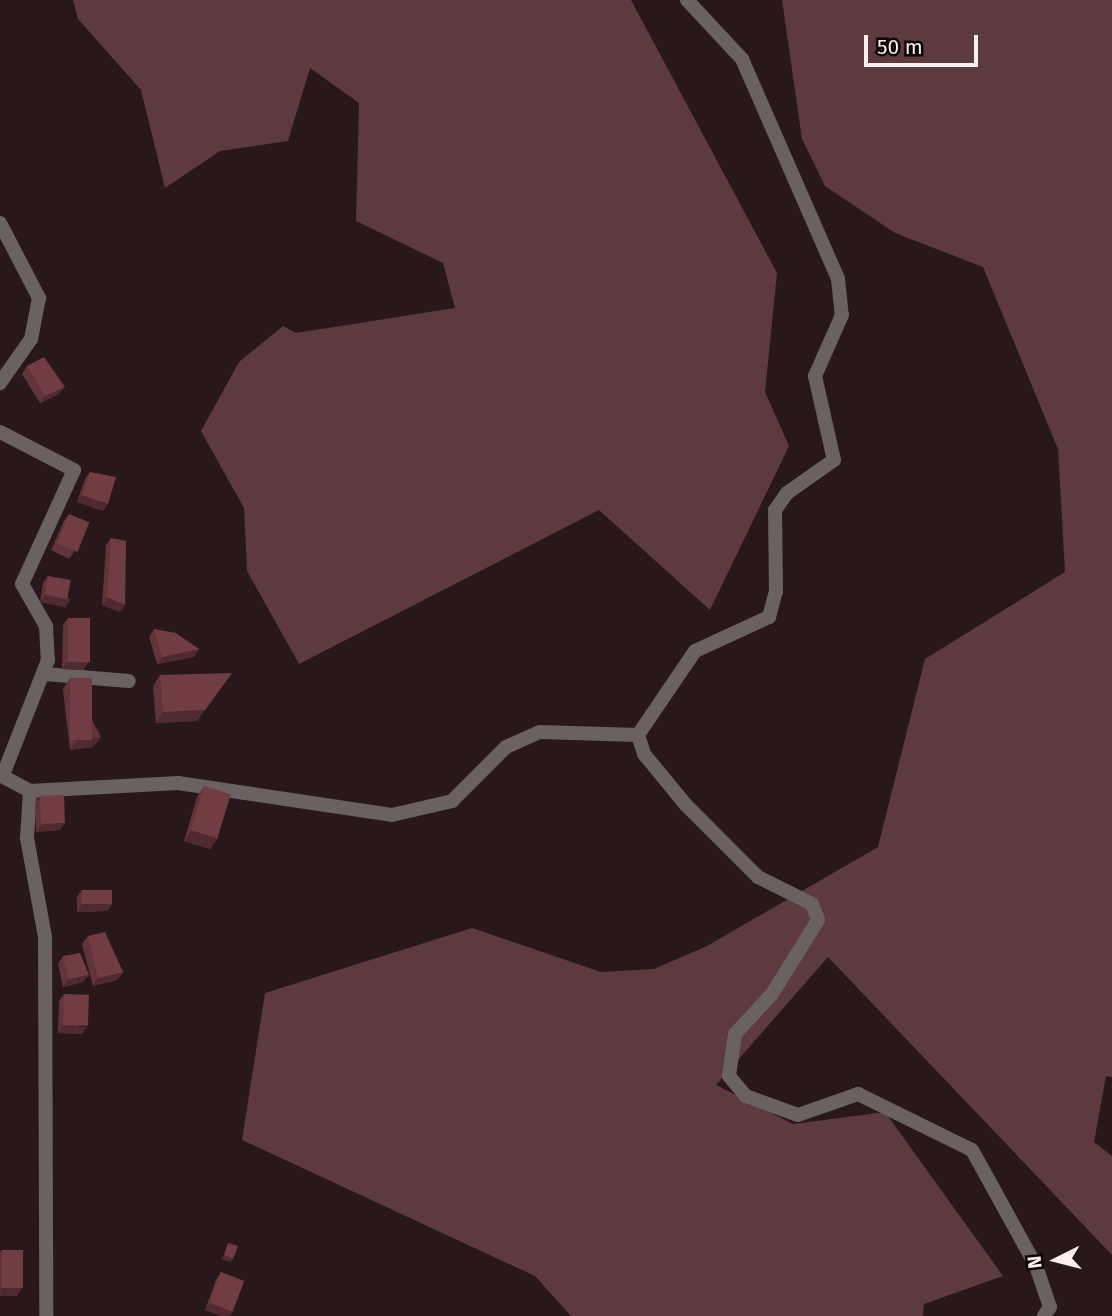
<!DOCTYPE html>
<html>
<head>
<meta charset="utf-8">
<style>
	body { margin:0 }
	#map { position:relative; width:1112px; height:1316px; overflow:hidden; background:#29181a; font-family:"Fira Sans",sans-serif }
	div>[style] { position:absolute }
	.green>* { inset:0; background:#5c3a3e }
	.minor>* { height:14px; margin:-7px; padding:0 7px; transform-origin:7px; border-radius:7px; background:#6a6161 }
	.wall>* { inset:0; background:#61343a }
	.shaded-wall>* { inset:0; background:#4f2b2f }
	.building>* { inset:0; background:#713d43; transform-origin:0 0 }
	span { translate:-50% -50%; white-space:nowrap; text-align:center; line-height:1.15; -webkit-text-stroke:7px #0d0606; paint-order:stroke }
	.north { position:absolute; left:1021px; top:1225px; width:70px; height:70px; -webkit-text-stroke:5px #0d0606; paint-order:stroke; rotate:264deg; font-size:19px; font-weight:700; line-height:28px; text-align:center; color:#fbeeef }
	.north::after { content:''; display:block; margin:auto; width:24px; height:32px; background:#fbeeef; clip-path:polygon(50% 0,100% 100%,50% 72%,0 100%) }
	.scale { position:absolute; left:864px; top:35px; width:114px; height:32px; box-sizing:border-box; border:4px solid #fbeeef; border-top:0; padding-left:9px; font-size:21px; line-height:24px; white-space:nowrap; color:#fbeeef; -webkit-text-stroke:5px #0d0606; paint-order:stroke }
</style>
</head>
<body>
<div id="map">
	<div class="green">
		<div style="clip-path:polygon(73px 0,631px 0,777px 273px,765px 392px,789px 446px,710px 610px,599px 510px,299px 664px,247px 571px,244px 508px,201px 431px,239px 362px,283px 326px,296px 333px,455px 308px,443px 263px,356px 221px,359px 103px,310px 68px,288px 141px,220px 151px,165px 188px,141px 90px,78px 19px)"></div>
		<div style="clip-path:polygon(782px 0,1112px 0,1112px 1077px,1106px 1076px,1094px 1142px,1112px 1156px,1112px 1255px,828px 957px,716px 1085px,793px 1124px,885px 1112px,1003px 1276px,924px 1304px,923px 1316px,571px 1316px,535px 1276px,242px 1140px,265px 993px,472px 928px,601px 972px,654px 969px,707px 946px,878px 847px,925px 659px,1065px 572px,1058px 449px,983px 267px,895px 233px,825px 186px,802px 139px)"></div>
	</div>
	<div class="minor">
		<div style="left:687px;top:0;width:81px;rotate:47deg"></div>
		<div style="left:742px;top:59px;width:240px;rotate:66.4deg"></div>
		<div style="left:838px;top:279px;width:36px;rotate:84deg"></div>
		<div style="left:842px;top:315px;width:67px;rotate:113.9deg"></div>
		<div style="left:815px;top:376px;width:86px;rotate:77.3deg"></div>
		<div style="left:834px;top:460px;width:57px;rotate:144.9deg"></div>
		<div style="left:787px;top:493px;width:21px;rotate:125deg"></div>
		<div style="left:775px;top:510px;width:81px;rotate:89.3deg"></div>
		<div style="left:776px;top:591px;width:27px;rotate:105deg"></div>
		<div style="left:769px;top:617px;width:81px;rotate:155.3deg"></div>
		<div style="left:695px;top:651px;width:102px;rotate:124.2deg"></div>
		<div style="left:638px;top:735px;width:20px;rotate:72deg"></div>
		<div style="left:644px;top:754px;width:66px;rotate:50.5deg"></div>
		<div style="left:686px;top:805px;width:102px;rotate:45deg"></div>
		<div style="left:758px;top:877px;width:60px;rotate:26.6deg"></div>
		<div style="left:812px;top:904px;width:17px;rotate:69deg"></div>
		<div style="left:818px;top:920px;width:87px;rotate:121.9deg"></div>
		<div style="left:772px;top:994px;width:54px;rotate:132.8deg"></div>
		<div style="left:735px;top:1034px;width:42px;rotate:98.1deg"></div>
		<div style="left:729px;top:1076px;width:26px;rotate:50deg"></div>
		<div style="left:746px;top:1096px;width:55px;rotate:20.1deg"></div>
		<div style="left:798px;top:1115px;width:64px;rotate:-19.3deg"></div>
		<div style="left:858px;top:1094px;width:127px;rotate:26.2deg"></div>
		<div style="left:972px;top:1150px;width:132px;rotate:61.1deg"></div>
		<div style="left:1036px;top:1266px;width:43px;rotate:71.1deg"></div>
		<div style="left:1050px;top:1307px;width:11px;rotate:124deg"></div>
		<div style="left:0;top:223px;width:85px;rotate:62.5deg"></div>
		<div style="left:39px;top:298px;width:42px;rotate:101deg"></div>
		<div style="left:31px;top:339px;width:54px;rotate:125.2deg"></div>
		<div style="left:0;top:432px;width:83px;rotate:27.2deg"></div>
		<div style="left:74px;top:470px;width:125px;rotate:114.5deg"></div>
		<div style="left:22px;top:584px;width:48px;rotate:60.3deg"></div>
		<div style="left:46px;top:626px;width:34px;rotate:87deg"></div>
		<div style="left:48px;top:660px;width:123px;rotate:111.4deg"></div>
		<div style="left:45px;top:674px;width:84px;rotate:4.8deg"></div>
		<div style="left:0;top:775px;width:34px;rotate:28deg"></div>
		<div style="left:30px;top:791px;width:148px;rotate:-3.1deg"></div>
		<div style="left:178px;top:783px;width:216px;rotate:8.5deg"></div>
		<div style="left:392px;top:815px;width:62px;rotate:-13.1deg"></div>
		<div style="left:452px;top:801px;width:76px;rotate:-45deg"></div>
		<div style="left:506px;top:747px;width:37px;rotate:-24deg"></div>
		<div style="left:540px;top:732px;width:98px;rotate:1.8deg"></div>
		<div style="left:30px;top:791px;width:47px;rotate:93.7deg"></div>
		<div style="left:27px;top:838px;width:101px;rotate:79.7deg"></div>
		<div style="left:45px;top:937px;width:379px;rotate:89.8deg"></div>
	</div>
	<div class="wall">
		<div style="clip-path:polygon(27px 366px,59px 394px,40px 403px,22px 374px)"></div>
		<div style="clip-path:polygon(90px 472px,103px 511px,77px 502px,85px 479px)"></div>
		<div style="clip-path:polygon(69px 514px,74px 552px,69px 559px,51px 550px,64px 521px)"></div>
		<div style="clip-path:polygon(111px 538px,120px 612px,102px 605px,106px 545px)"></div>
		<div style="clip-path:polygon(48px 576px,70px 600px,65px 607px,40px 602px,43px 583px)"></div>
		<div style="clip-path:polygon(68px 618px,88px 663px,83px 670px,62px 669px,63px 625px)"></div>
		<div style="clip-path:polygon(154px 629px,199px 649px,194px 657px,157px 664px,149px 637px)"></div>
		<div style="clip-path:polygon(160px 675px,197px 721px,156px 723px,153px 686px)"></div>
		<div style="clip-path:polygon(70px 678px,101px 737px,93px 747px,70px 750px,63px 689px)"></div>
		<div style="clip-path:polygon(204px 786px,218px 838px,210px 849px,184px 841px,197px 797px)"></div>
		<div style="clip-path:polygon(40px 796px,60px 830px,36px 832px,35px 803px)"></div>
		<div style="clip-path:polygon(82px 890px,112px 904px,107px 911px,77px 912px,77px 897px)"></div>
		<div style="clip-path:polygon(88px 936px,123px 972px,117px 980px,93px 986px,82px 944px)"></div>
		<div style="clip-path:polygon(63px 956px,83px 982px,63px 987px,58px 964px)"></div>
		<div style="clip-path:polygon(64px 994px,82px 1034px,58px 1033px,59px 1001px)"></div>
		<div style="clip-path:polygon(2px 1250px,17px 1296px,0 1296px,0 1252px)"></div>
		<div style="clip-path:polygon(221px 1272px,233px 1311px,229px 1316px,221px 1316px,205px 1310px,216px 1280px)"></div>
	</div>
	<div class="shaded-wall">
		<div style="clip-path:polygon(65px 387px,59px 394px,40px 403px,45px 396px)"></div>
		<div style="clip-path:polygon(82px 495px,108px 504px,103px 511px,77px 502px)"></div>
		<div style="clip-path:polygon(45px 595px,70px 600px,65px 607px,40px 602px)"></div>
		<div style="clip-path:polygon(107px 597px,125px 605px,120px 612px,102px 605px)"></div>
		<div style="clip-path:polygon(199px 649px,194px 657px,157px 664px,162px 657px)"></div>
		<div style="clip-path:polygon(67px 662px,88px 663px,83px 670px,62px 669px)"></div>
		<div style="clip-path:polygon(232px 673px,197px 721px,156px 723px,163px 712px)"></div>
		<div style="clip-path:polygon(101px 737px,93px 747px,70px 750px,78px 739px)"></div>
		<div style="clip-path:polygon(65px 823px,60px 830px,36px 832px,42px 824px)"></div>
		<div style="clip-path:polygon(191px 830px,218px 838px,210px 849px,184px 841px)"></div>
		<div style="clip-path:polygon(82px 904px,112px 904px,107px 911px,77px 912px)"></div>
		<div style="clip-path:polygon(123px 972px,117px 980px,93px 986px,98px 978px)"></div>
		<div style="clip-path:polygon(89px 975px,83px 982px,63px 987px,68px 979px)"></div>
		<div style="clip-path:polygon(63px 1025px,87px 1027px,82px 1034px,58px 1033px)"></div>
		<div style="clip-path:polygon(224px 1255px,233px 1259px,230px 1262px,221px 1259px)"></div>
		<div style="clip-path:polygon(1px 1288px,22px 1288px,17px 1296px,0 1296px)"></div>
		<div style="clip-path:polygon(210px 1303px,233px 1311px,229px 1316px,221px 1316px,205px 1310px)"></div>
	</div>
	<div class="building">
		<div style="clip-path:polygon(44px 357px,65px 387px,45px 396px,27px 366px)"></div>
		<div style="clip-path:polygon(90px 472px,116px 477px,108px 504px,82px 495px)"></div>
		<div style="left:69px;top:514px;width:22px;height:32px;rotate:22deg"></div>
		<div style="clip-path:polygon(111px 538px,126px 541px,125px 605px,107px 597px)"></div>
		<div style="left:48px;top:576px;width:23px;height:19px;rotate:10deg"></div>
		<div style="left:68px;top:618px;width:22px;height:44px"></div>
		<div style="clip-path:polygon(154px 629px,176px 633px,199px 649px,162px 657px)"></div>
		<div style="clip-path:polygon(232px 673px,205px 710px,163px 712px,160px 675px)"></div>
		<div style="left:70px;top:678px;width:22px;height:62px"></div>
		<div style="left:204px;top:786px;width:28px;height:46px;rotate:17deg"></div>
		<div style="left:64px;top:795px;width:28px;height:24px;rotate:88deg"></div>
		<div style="left:82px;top:890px;width:30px;height:14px"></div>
		<div style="clip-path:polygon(105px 932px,123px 972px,98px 978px,88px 936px)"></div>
		<div style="clip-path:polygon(80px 953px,89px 975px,68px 979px,63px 956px)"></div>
		<div style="left:64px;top:994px;width:25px;height:31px;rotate:2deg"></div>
		<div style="clip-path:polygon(228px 1243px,238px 1246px,233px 1259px,224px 1255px)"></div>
		<div style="left:2px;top:1250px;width:21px;height:38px"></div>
		<div style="left:221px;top:1272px;width:25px;height:33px;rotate:21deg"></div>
	</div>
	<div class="north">N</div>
	<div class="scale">50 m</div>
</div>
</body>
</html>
